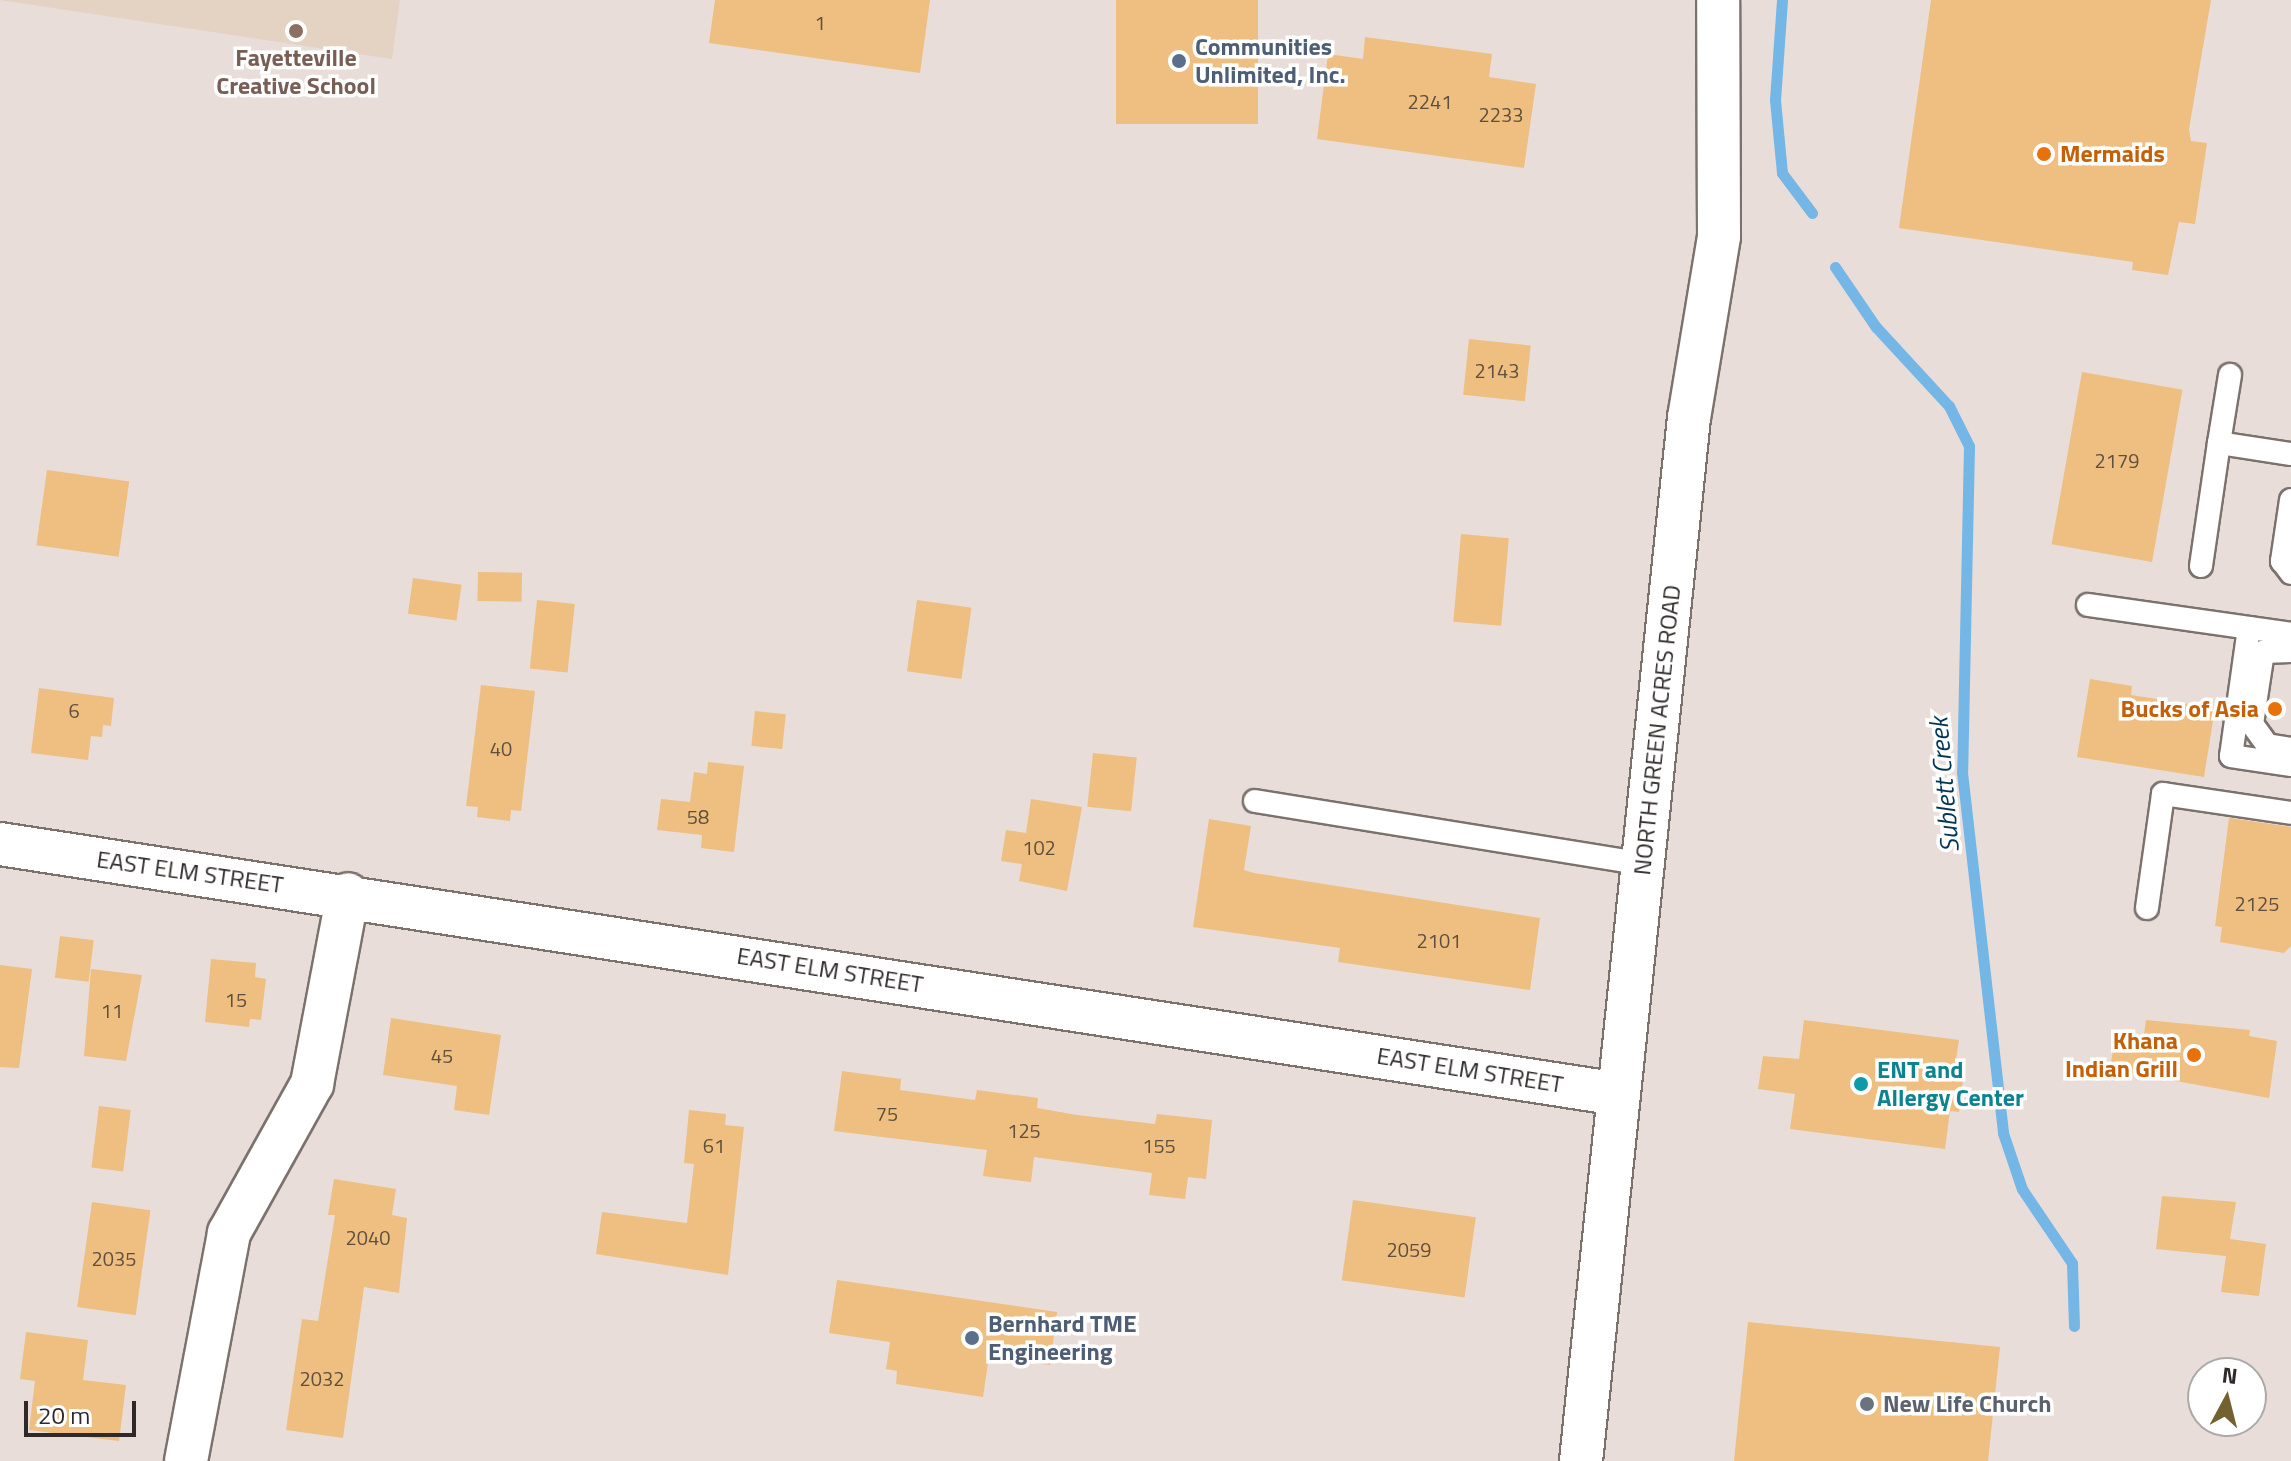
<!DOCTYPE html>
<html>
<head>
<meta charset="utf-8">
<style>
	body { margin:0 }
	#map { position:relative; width:2291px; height:1461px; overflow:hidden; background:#e8ddd9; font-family:"Titillium Web",sans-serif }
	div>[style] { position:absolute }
	.education>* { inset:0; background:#e4d2c2 }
	.stream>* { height:11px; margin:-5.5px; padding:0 5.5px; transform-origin:5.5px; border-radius:5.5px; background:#74b7e7 }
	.building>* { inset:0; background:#eebf80; transform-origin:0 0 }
	.roads { filter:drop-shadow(2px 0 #7b716d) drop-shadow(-2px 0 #7b716d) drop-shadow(0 2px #7b716d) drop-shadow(0 -2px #7b716d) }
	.lane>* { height:22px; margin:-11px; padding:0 11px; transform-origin:11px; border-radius:11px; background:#fff }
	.street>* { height:42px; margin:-21px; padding:0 21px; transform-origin:21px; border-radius:21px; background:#fff }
	.dots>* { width:22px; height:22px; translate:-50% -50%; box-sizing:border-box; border:4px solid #fff; border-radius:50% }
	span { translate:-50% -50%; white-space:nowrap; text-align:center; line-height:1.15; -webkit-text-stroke:7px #fff; paint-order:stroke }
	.number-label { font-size:20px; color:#5f4f3f }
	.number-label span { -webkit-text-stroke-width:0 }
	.service-label { font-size:24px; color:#4e5e75; font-weight:700 }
	.left { translate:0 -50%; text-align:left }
	.education-label { font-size:24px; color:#785e54; font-weight:700 }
	.food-label { font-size:24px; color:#c56008; font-weight:700 }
	.right { translate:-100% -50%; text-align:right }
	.street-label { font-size:24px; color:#2f2a29 }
	.culture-label { font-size:24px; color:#0d838f; font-weight:700 }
	.worship-label { font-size:24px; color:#5b616d; font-weight:700 }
	.water-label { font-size:26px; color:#003655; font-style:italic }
	.north { position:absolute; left:2187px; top:1357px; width:80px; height:80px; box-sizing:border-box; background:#fff; border:2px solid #acaaa9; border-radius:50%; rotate:7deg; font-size:22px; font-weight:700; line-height:32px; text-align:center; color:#2f2a29 }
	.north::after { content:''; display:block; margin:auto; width:28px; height:36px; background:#736130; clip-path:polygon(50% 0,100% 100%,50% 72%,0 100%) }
	.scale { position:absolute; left:24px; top:1401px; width:112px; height:36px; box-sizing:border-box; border:4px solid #2f2a29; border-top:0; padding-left:10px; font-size:24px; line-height:28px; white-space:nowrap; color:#2f2a29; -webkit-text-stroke:6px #fff; paint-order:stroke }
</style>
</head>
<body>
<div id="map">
	<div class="education">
		<div style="clip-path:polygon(0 0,400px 0,392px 59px)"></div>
	</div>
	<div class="stream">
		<div style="left:1782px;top:0;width:100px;rotate:94deg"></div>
		<div style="left:1775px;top:100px;width:73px;rotate:84.5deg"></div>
		<div style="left:1782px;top:173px;width:50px;rotate:53.1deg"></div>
		<div style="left:1835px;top:267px;width:73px;rotate:55.7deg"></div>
		<div style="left:1876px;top:327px;width:108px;rotate:47.3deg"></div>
		<div style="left:1949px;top:406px;width:45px;rotate:63.4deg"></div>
		<div style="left:1969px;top:446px;width:326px;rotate:91.2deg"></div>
		<div style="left:1962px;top:772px;width:363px;rotate:83.5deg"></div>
		<div style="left:2003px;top:1133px;width:59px;rotate:71.3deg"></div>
		<div style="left:2022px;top:1189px;width:89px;rotate:56deg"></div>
		<div style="left:2072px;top:1263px;width:63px;rotate:88.2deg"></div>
	</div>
	<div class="building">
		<div style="clip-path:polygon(715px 0,930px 0,920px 73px,709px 43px)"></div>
		<div style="left:1116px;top:0;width:142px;height:124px"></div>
		<div style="clip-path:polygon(1931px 0,2211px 0,2189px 129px,2191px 141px,2207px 143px,2195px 224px,2179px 222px,2168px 275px,2132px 270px,2133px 262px,1899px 228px)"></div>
		<div style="clip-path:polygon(1365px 37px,1492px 54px,1489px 77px,1536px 84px,1524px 168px,1317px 139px,1328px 54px,1363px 59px)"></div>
		<div style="left:1469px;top:339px;width:62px;height:56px;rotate:6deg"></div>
		<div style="left:2082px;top:372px;width:102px;height:175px;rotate:10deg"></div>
		<div style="left:47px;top:470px;width:83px;height:76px;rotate:8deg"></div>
		<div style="left:1461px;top:534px;width:48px;height:88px;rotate:5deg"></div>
		<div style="left:478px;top:572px;width:44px;height:29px;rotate:1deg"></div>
		<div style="left:413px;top:578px;width:49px;height:36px;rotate:8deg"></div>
		<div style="left:537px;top:600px;width:38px;height:69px;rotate:6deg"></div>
		<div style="left:917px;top:600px;width:55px;height:72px;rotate:8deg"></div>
		<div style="clip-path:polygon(2090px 679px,2132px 686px,2131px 695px,2215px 708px,2204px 777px,2077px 757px)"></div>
		<div style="clip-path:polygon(481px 685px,535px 691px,521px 811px,511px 810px,510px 821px,477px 817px,478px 807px,466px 806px)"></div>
		<div style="clip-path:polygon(39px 688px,114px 698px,111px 726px,103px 725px,102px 737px,91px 736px,88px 760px,31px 753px)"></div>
		<div style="left:755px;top:711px;width:31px;height:35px;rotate:6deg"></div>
		<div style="left:1093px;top:753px;width:44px;height:54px;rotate:6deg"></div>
		<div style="clip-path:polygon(708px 762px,744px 766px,734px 852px,701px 848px,702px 835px,657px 830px,661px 799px,690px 802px,694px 772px,707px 774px)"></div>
		<div style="clip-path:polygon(1031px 799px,1082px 807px,1067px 891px,1019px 881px,1022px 864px,1001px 861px,1006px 830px,1026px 833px)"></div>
		<div style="clip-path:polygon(2229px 818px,2291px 827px,2291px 946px,2284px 953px,2220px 942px,2222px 927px,2215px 926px)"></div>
		<div style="clip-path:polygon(1209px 819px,1251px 826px,1244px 870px,1254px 873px,1540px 918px,1530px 990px,1338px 962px,1340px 948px,1193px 927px)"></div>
		<div style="left:60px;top:936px;width:34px;height:42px;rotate:7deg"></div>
		<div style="clip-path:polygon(211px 959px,256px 963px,255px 977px,266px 979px,261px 1020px,250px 1019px,249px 1027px,205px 1022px)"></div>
		<div style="clip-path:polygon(0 965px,32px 969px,19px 1068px,0 1067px)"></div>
		<div style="clip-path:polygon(91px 969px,142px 975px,126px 1061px,84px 1056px)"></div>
		<div style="clip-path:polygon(391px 1018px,501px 1035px,489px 1115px,454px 1110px,457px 1086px,383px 1075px)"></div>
		<div style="clip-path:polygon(1804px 1020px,1959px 1040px,1953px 1079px,1963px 1080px,1959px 1112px,1950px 1111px,1945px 1149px,1790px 1129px,1795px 1094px,1758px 1089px,1763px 1056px,1799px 1059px)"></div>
		<div style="clip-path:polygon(2146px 1020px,2250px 1030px,2249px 1036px,2277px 1041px,2269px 1098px,2110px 1069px,2116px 1031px,2144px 1035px)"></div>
		<div style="clip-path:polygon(842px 1071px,901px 1079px,900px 1090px,975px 1100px,977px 1090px,1038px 1098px,1037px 1108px,1077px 1115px,1155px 1124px,1157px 1114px,1212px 1120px,1206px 1179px,1188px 1177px,1185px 1199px,1149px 1195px,1152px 1173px,1034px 1157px,1031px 1182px,983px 1176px,987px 1150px,834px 1131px)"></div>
		<div style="left:99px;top:1106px;width:32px;height:62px;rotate:7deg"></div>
		<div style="clip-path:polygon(689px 1110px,726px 1114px,725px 1125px,744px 1127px,728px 1275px,596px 1254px,602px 1212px,687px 1223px,694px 1164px,684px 1163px)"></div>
		<div style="clip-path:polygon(334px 1179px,396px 1189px,392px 1215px,407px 1218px,399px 1293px,364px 1287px,343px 1438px,286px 1430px,302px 1319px,318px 1321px,335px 1215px,328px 1215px)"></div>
		<div style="clip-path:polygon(2162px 1196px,2236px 1202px,2230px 1239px,2266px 1244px,2259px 1296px,2221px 1292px,2226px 1256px,2156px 1249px)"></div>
		<div style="left:1353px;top:1200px;width:124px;height:81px;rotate:8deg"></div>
		<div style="left:92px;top:1202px;width:59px;height:106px;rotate:8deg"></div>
		<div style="clip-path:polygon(837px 1280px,1057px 1312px,1050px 1365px,989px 1356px,983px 1397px,896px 1384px,897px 1371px,886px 1369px,890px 1342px,829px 1333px)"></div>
		<div style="clip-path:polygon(1748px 1322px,2000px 1347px,1988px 1461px,1734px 1461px)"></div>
		<div style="clip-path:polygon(26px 1332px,88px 1340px,83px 1380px,126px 1385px,119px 1441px,29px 1430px,35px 1381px,20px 1379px)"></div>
	</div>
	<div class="roads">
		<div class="lane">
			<div style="left:2219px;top:443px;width:69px;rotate:-80.8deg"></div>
			<div style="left:2291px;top:500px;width:62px;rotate:98.4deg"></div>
			<div style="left:2282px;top:561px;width:15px;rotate:53deg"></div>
			<div style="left:2201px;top:566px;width:124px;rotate:-81.7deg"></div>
			<div style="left:2219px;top:443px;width:73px;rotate:8.7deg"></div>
			<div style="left:2088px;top:605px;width:205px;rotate:8.1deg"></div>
			<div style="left:2249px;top:628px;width:129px;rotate:98deg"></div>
			<div style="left:2231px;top:756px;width:61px;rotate:8.5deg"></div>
			<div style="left:2291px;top:651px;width:28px;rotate:178deg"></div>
			<div style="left:2263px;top:652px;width:73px;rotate:98.7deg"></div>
			<div style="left:2252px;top:724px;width:26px;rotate:54deg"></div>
			<div style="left:2267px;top:745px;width:24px;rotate:9deg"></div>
			<div style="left:1255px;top:801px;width:392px;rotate:9.2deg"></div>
			<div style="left:2147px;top:908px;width:115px;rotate:-82deg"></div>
			<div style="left:2163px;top:794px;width:129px;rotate:8.4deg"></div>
		</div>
		<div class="street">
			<div style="left:0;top:844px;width:1638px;rotate:8.78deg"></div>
			<div style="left:186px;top:1461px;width:232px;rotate:-79.3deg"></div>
			<div style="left:229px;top:1233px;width:171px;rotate:-60.9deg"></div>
			<div style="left:312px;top:1084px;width:193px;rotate:-79.3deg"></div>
			<div style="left:1581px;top:1461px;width:1049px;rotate:-84.09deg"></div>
			<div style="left:1689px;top:418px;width:184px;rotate:-80.6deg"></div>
			<div style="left:1719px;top:236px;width:236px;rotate:-90.2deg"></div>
		</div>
	</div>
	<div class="dots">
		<div style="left:296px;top:31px;background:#8d6e63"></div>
		<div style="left:1179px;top:61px;background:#5c6f8a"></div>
		<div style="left:2044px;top:154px;background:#e8710a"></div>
		<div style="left:2275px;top:709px;background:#e8710a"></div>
		<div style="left:2194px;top:1055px;background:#e8710a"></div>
		<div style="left:1861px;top:1084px;background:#0f9aa8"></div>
		<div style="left:972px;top:1338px;background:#5c6f8a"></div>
		<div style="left:1867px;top:1404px;background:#6b7280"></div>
	</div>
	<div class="number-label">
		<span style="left:820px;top:22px">1</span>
		<span style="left:1430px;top:101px">2241</span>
		<span style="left:1501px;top:114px">2233</span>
		<span style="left:1497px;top:370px">2143</span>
		<span style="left:2117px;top:460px">2179</span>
		<span style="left:74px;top:710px">6</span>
		<span style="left:501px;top:748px">40</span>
		<span style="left:698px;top:816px">58</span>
		<span style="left:1039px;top:847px">102</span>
		<span style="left:2257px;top:903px">2125</span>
		<span style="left:1439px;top:940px">2101</span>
		<span style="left:236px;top:999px">15</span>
		<span style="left:112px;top:1010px">11</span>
		<span style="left:442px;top:1055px">45</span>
		<span style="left:887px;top:1113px">75</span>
		<span style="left:1024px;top:1130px">125</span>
		<span style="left:714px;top:1145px">61</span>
		<span style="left:1159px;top:1145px">155</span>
		<span style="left:368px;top:1237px">2040</span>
		<span style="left:1409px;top:1249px">2059</span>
		<span style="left:114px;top:1258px">2035</span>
		<span style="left:322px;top:1378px">2032</span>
	</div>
	<div class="service-label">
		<span class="left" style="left:1195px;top:61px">Communities<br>Unlimited, Inc.</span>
		<span class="left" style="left:988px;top:1338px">Bernhard TME<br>Engineering</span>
	</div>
	<div class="education-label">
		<span style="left:296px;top:72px">Fayetteville<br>Creative School</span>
	</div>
	<div class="food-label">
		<span class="left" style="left:2060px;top:154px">Mermaids</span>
		<span class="right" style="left:2259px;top:709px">Bucks of Asia</span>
		<span class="right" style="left:2178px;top:1055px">Khana<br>Indian Grill</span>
	</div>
	<div class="street-label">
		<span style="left:1657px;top:730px;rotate:-84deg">NORTH GREEN ACRES ROAD</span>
		<span style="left:190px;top:872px;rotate:8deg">EAST ELM STREET</span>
		<span style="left:830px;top:970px;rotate:9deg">EAST ELM STREET</span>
		<span style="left:1470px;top:1070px;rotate:9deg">EAST ELM STREET</span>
	</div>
	<div class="culture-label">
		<span class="left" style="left:1877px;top:1084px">ENT and<br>Allergy Center</span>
	</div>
	<div class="worship-label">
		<span class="left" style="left:1883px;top:1404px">New Life Church</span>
	</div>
	<div class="water-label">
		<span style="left:1944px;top:785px;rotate:-95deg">Sublett Creek</span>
	</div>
	<div class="north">N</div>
	<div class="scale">20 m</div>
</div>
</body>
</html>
